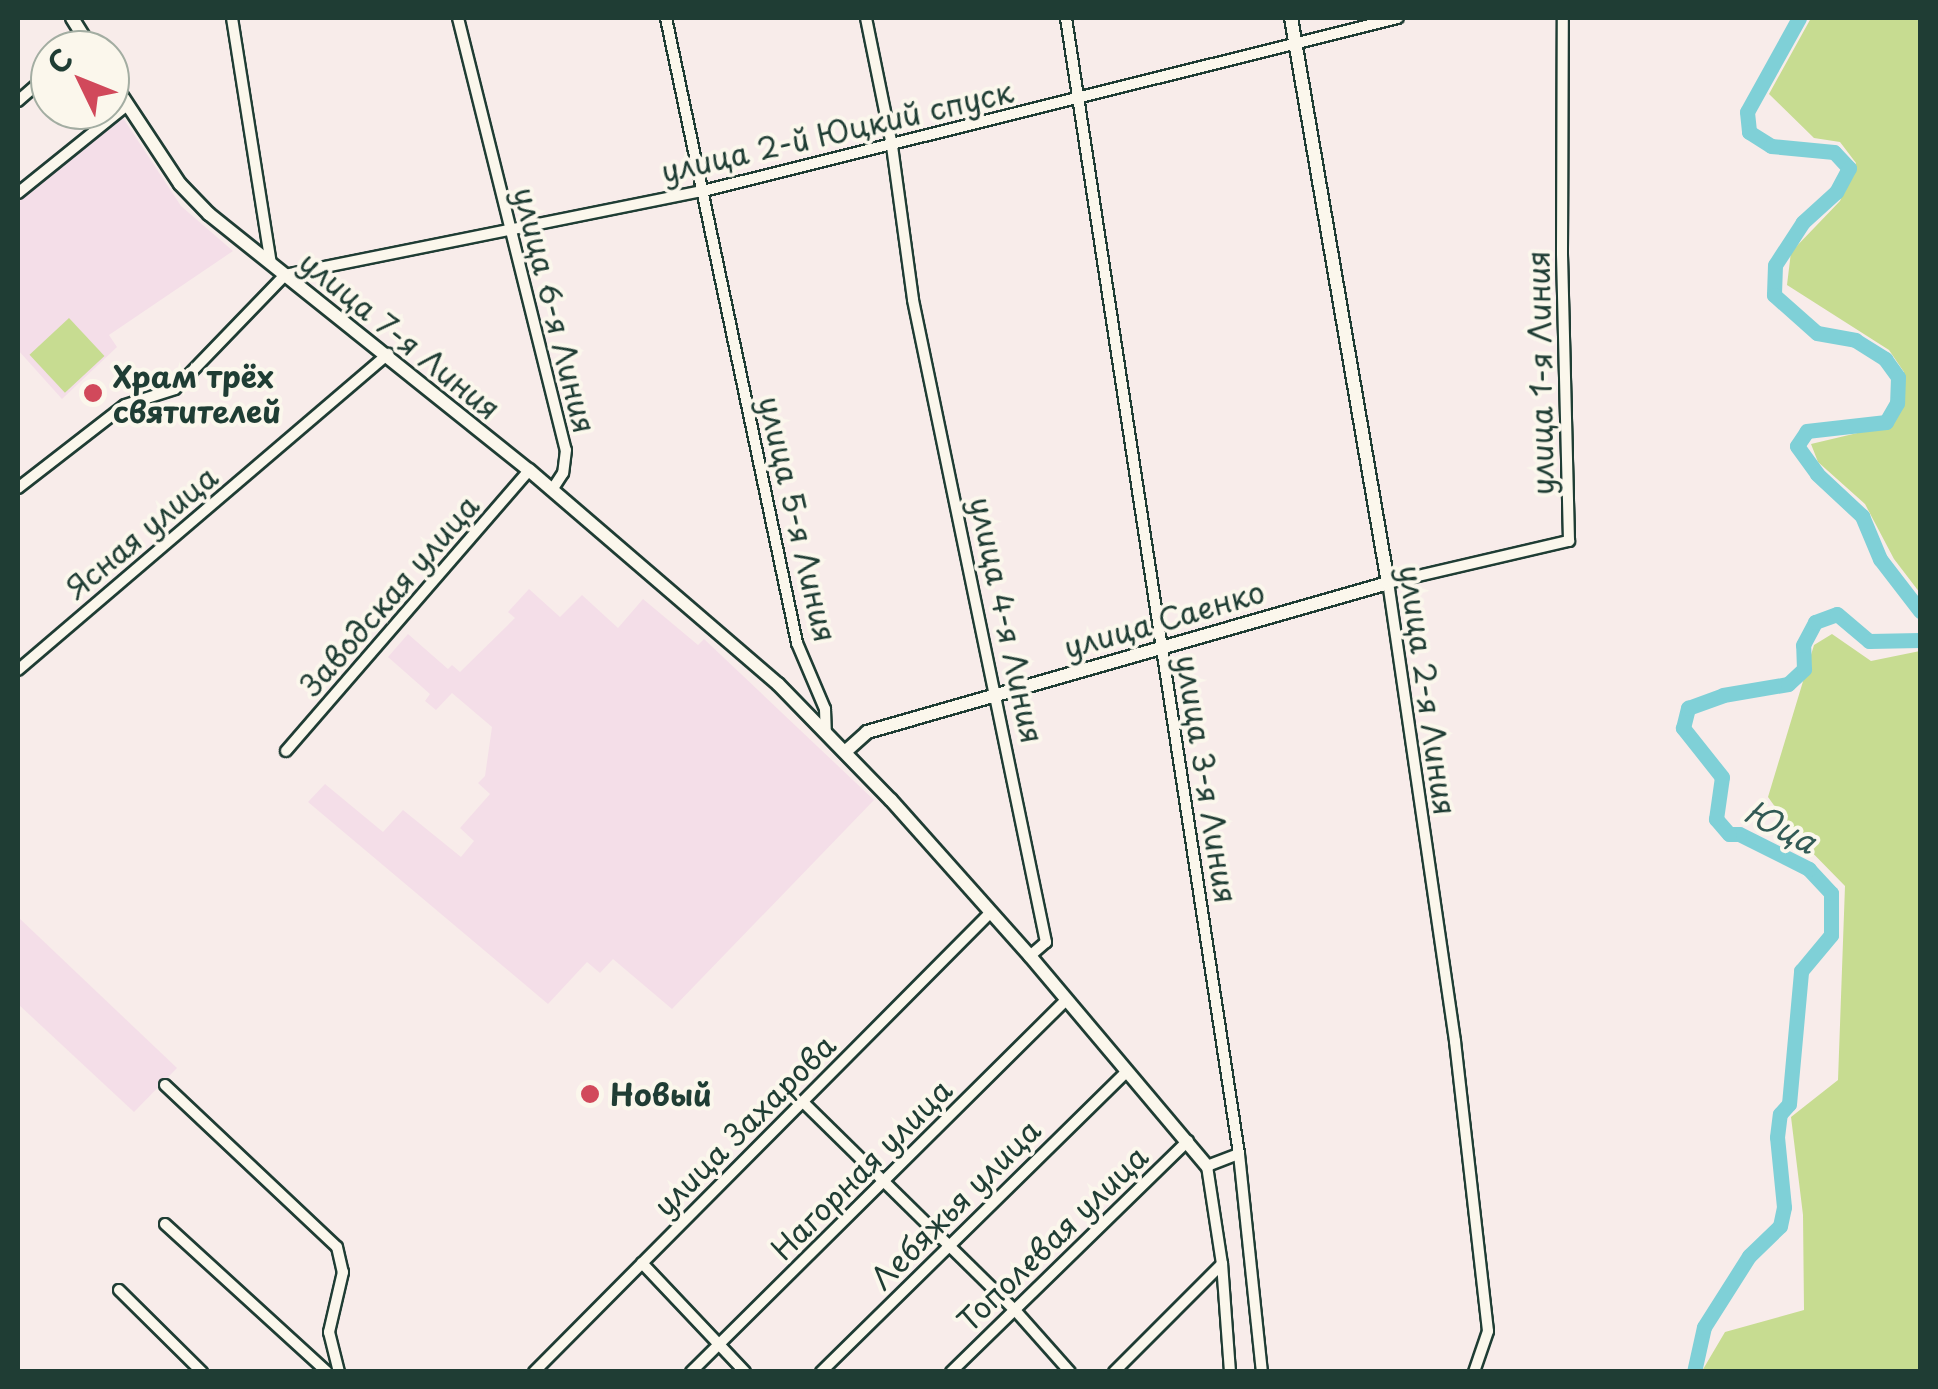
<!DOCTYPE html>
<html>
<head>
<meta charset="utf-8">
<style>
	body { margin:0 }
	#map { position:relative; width:1938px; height:1389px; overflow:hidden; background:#f8ecea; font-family:"Playpen Sans",sans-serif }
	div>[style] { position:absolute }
	.built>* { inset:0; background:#f4dee8 }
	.green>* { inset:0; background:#c7dc91; transform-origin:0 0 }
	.river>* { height:15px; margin:-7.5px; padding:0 7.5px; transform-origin:7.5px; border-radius:7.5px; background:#7fd0d7 }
	.roads { filter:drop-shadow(2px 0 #1f3d34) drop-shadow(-2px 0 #1f3d34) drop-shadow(0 2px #1f3d34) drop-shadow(0 -2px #1f3d34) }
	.minor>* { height:10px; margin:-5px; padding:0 5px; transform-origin:5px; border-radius:5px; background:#fbf7ec }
	.tertiary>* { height:12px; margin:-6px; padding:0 6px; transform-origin:6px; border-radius:6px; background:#fbf7ec }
	.dots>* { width:28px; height:28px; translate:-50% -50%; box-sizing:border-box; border:5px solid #fbf7ec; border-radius:50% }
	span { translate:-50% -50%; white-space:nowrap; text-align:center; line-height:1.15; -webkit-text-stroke:8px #fbf7ec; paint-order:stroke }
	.street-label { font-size:30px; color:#1f3d34 }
	.poi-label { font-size:30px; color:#1f3d34; font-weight:700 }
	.left { translate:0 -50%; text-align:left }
	.water-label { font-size:32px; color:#325a55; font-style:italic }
	.frame { position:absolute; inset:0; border:20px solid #1f3d34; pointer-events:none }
	.north { position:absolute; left:30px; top:30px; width:100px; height:100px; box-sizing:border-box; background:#fbf7ec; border:2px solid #a3ada2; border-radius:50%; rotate:313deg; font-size:28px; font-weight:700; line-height:40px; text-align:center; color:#1f3d34 }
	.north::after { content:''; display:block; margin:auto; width:35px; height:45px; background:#d1495b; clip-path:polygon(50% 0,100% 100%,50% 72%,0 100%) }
</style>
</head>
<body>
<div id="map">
	<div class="built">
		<div style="clip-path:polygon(123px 118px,181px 206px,233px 251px,109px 335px,117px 347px,62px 399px,18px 350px,18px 202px)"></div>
		<div style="clip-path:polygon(529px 589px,560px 617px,582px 595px,618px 628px,643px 599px,698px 645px,704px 639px,874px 800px,672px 1009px,613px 959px,600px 973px,587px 962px,548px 1004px,308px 802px,325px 784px,383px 832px,403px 810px,461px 857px,474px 841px,460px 828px,490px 794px,478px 783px,485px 776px,492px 727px,452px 693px,436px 710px,425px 701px,430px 694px,388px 657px,408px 634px,448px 669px,452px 665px,460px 672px,515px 618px,508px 612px)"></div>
		<div style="clip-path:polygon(18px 917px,177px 1068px,134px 1112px,18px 1004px)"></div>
	</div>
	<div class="green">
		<div style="clip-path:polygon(1811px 18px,1920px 18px,1920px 593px,1894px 559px,1865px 504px,1818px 462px,1811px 444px,1891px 425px,1904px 403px,1904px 372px,1889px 350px,1787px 285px,1791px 252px,1840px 201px,1856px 163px,1840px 142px,1814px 138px,1769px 94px)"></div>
		<div style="left:69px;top:318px;width:52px;height:54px;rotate:47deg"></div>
		<div style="clip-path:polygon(1832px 634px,1871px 661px,1920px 651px,1920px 1371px,1702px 1371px,1725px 1332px,1804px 1310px,1803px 1215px,1791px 1117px,1838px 1080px,1845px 886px,1796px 836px,1768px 797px,1814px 645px)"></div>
	</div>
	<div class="river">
		<div style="left:1799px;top:18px;width:107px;rotate:119deg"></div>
		<div style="left:1747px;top:112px;width:20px;rotate:84deg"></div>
		<div style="left:1749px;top:132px;width:26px;rotate:32deg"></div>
		<div style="left:1771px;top:146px;width:63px;rotate:5.4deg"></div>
		<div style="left:1834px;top:152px;width:22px;rotate:47deg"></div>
		<div style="left:1849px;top:168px;width:27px;rotate:118deg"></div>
		<div style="left:1836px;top:192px;width:45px;rotate:137.7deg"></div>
		<div style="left:1803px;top:222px;width:51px;rotate:123.1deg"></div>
		<div style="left:1775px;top:265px;width:30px;rotate:92deg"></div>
		<div style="left:1774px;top:295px;width:57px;rotate:41.5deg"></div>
		<div style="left:1817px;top:333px;width:39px;rotate:10deg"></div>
		<div style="left:1855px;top:340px;width:36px;rotate:32deg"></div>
		<div style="left:1885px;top:359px;width:22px;rotate:54deg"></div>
		<div style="left:1898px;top:377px;width:26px;rotate:92deg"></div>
		<div style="left:1897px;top:403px;width:22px;rotate:120deg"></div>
		<div style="left:1886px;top:422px;width:80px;rotate:173.5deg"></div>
		<div style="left:1807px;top:431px;width:18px;rotate:124deg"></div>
		<div style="left:1797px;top:446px;width:34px;rotate:54deg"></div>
		<div style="left:1817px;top:474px;width:62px;rotate:43deg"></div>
		<div style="left:1862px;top:516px;width:47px;rotate:67.3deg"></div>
		<div style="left:1880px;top:559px;width:66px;rotate:52.4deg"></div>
		<div style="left:1694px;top:1372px;width:46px;rotate:-77.5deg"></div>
		<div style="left:1704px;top:1327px;width:84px;rotate:-57.6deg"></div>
		<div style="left:1749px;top:1256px;width:43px;rotate:-44.1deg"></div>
		<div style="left:1780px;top:1226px;width:19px;rotate:-78deg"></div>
		<div style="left:1784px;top:1207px;width:70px;rotate:-95.7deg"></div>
		<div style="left:1777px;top:1137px;width:23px;rotate:-83deg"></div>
		<div style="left:1780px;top:1114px;width:13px;rotate:-48deg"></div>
		<div style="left:1789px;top:1104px;width:134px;rotate:-84.8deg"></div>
		<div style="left:1801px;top:971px;width:47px;rotate:-50.2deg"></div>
		<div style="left:1831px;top:935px;width:42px;rotate:-90deg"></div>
		<div style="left:1831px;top:893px;width:33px;rotate:-133deg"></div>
		<div style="left:1809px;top:869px;width:78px;rotate:-153.4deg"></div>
		<div style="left:1739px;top:834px;width:10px;rotate:180deg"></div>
		<div style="left:1729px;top:834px;width:20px;rotate:-131deg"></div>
		<div style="left:1716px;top:819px;width:42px;rotate:-81.9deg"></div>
		<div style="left:1722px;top:777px;width:63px;rotate:-128.5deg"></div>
		<div style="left:1683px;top:728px;width:21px;rotate:-76deg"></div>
		<div style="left:1688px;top:708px;width:37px;rotate:-20deg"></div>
		<div style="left:1723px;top:695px;width:66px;rotate:-9.6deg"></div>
		<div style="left:1788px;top:684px;width:22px;rotate:-43deg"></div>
		<div style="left:1804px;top:669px;width:24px;rotate:-92deg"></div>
		<div style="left:1803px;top:645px;width:26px;rotate:-62deg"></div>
		<div style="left:1815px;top:622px;width:23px;rotate:-20deg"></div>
		<div style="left:1837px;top:614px;width:42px;rotate:40.2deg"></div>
		<div style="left:1869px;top:641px;width:51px;rotate:-1.1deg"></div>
	</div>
	<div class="roads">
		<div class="minor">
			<div style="left:232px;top:18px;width:248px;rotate:81deg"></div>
			<div style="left:458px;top:18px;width:445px;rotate:76deg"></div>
			<div style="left:566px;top:450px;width:23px;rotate:97deg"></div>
			<div style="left:563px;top:473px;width:20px;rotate:123deg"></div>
			<div style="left:666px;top:18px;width:639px;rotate:78.16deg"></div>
			<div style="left:797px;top:643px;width:72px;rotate:67deg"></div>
			<div style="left:825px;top:709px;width:23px;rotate:88deg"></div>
			<div style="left:866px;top:18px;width:131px;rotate:78.5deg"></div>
			<div style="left:892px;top:146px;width:155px;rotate:82.2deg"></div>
			<div style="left:913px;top:300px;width:656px;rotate:78.3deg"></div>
			<div style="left:1046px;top:942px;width:21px;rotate:139deg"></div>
			<div style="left:1066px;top:18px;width:1149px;rotate:81.34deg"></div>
			<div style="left:1239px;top:1154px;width:219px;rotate:84deg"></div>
			<div style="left:18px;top:101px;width:43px;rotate:-41.2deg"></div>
			<div style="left:18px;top:193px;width:140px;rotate:-38.9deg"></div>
			<div style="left:18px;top:488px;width:135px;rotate:-37.8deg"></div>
			<div style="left:125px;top:405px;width:52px;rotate:-17.7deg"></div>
			<div style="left:175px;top:389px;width:158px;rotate:-46deg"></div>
			<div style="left:285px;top:275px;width:426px;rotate:-11.4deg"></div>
			<div style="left:703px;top:191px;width:716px;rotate:-13.98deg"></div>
			<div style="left:18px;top:670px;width:487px;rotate:-40.5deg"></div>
			<div style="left:286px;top:751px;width:371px;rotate:-49.1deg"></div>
			<div style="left:165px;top:1085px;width:236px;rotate:43.3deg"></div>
			<div style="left:337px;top:1247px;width:26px;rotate:77deg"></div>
			<div style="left:343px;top:1272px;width:62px;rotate:103.1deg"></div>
			<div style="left:329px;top:1332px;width:41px;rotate:76deg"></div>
			<div style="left:803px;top:1102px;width:296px;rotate:44.5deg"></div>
			<div style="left:1014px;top:1309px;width:84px;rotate:48.4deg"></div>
			<div style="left:165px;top:1224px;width:219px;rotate:42.4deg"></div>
			<div style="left:642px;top:1263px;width:150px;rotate:46.6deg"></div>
			<div style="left:119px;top:1290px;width:117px;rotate:44.7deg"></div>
			<div style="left:534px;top:1372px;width:647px;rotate:-45.19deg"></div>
			<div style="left:691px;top:1372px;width:527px;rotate:-44.77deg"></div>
			<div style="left:821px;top:1372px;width:426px;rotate:-44.5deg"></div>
			<div style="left:951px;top:1372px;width:331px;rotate:-44.3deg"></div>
			<div style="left:1114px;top:1372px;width:153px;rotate:-45deg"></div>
			<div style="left:1230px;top:1372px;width:108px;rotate:-94.2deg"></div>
			<div style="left:1222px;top:1264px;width:99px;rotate:-98.7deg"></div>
			<div style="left:1207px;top:1166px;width:34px;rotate:-21deg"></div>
			<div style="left:1474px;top:1372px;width:43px;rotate:-71.1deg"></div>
			<div style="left:1488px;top:1331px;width:292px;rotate:-96.5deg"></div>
			<div style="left:1455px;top:1041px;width:463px;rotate:-98.3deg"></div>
			<div style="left:1388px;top:583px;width:186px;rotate:-13.1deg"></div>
			<div style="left:1569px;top:541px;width:288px;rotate:-91.4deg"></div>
			<div style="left:1562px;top:253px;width:235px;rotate:-89.8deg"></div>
		</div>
		<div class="tertiary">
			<div style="left:72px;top:18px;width:38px;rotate:58deg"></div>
			<div style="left:110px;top:78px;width:127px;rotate:56.6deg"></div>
			<div style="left:180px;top:184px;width:42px;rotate:46deg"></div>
			<div style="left:209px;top:214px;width:410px;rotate:38.7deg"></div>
			<div style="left:529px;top:470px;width:328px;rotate:40.7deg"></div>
			<div style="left:778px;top:684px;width:162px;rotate:45.8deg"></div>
			<div style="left:891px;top:800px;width:209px;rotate:48.3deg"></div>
			<div style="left:1030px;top:956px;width:275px;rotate:49.9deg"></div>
			<div style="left:845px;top:752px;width:30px;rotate:-42deg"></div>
			<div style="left:867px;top:732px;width:542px;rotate:-15.96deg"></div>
			<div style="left:1388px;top:583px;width:573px;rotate:-99.74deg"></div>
		</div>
	</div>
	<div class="dots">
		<div style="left:93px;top:393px;background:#d1495b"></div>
		<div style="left:590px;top:1094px;background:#d1495b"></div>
	</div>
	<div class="street-label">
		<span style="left:837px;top:131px;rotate:-13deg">улица 2-й Юцкий спуск</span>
		<span style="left:555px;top:310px;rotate:76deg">улица 6-я Линия</span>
		<span style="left:400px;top:335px;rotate:39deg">улица 7-я Линия</span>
		<span style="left:1540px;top:373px;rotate:-91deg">улица 1-я Линия</span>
		<span style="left:798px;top:519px;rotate:77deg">улица 5-я Линия</span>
		<span style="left:141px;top:532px;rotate:-40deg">Ясная улица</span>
		<span style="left:389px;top:595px;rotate:-49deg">Заводская улица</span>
		<span style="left:1164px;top:619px;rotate:-16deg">улица Саенко</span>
		<span style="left:1007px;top:620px;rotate:78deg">улица 4-я Линия</span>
		<span style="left:1428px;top:690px;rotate:82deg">улица 2-я Линия</span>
		<span style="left:1207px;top:779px;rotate:81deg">улица 3-я Линия</span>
		<span style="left:744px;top:1125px;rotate:-45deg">улица Захарова</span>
		<span style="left:861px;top:1169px;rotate:-45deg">Нагорная улица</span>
		<span style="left:955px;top:1204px;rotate:-45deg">Лебяжья улица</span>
		<span style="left:1052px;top:1238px;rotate:-44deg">Тополевая улица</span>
	</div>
	<div class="poi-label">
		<span class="left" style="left:113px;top:393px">Храм трёх<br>святителей</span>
		<span class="left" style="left:610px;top:1094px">Новый</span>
	</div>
	<div class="water-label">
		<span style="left:1781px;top:826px;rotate:28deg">Юца</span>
	</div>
	<div class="frame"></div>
	<div class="north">С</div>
</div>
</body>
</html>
